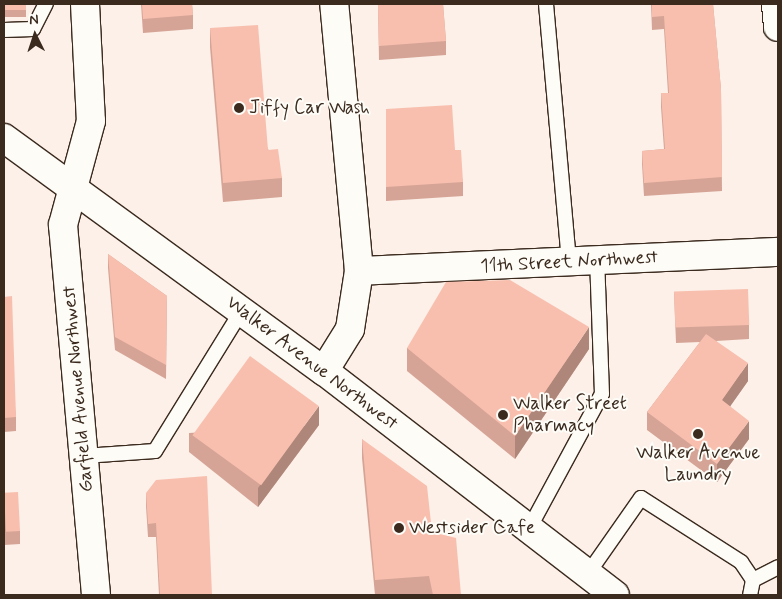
<!DOCTYPE html>
<html>
<head>
<meta charset="utf-8">
<style>
	body { margin:0 }
	#map { position:relative; width:782px; height:599px; overflow:hidden; background:#fcf0e8; font-family:Mynerve,sans-serif }
	div>[style] { position:absolute }
	.roads { filter:drop-shadow(1px 0 #3b2a1e) drop-shadow(-1px 0 #3b2a1e) drop-shadow(0 1px #3b2a1e) drop-shadow(0 -1px #3b2a1e) }
	.service>* { height:14px; margin:-7px; padding:0 7px; transform-origin:7px; border-radius:7px; background:#fdfcf7 }
	.minor>* { height:28px; margin:-14px; padding:0 14px; transform-origin:14px; border-radius:14px; background:#fdfcf7 }
	.secondary>* { height:28px; margin:-14px; padding:0 14px; transform-origin:14px; border-radius:14px; background:#fdfcf7 }
	.wall>* { inset:0; background:#d5a496; transform-origin:0 0 }
	.shaded-wall>* { inset:0; background:#ae867a }
	.building>* { inset:0; background:#f8bfae; transform-origin:0 0 }
	.dots>* { width:14px; height:14px; translate:-50% -50%; box-sizing:border-box; border:2px solid #fdfcf7; border-radius:50% }
	span { translate:-50% -50%; white-space:nowrap; text-align:center; line-height:1.15; -webkit-text-stroke:4px #fdfcf7; paint-order:stroke }
	.poi-label { font-size:19px; color:#3b2a1e }
	.left { translate:0 -50%; text-align:left }
	.street-label { font-size:19px; color:#3b2a1e }
	.frame { position:absolute; inset:0; border:5px solid #3b2a1e; pointer-events:none }
	.north { position:absolute; left:10px; top:10px; width:50px; height:50px; -webkit-text-stroke:4px #fdfcf7; paint-order:stroke; rotate:356deg; font-size:14px; font-weight:700; line-height:20px; text-align:center; color:#3b2a1e }
	.north::after { content:''; display:block; margin:auto; width:18px; height:22px; background:#3b2a1e; clip-path:polygon(50% 0,100% 100%,50% 72%,0 100%) }
</style>
</head>
<body>
<div id="map">
	<div class="roads">
		<div class="service">
			<div style="left:546px;top:4px;width:259px;rotate:84.9deg"></div>
			<div style="left:4px;top:30px;width:29px;rotate:-2deg"></div>
			<div style="left:33px;top:29px;width:28px;rotate:-63deg"></div>
			<div style="left:84px;top:456px;width:71px;rotate:-4deg"></div>
			<div style="left:155px;top:451px;width:166px;rotate:-58.3deg"></div>
			<div style="left:530px;top:527px;width:151px;rotate:-61.6deg"></div>
			<div style="left:602px;top:394px;width:134px;rotate:-92.1deg"></div>
			<div style="left:587px;top:575px;width:94px;rotate:-55deg"></div>
			<div style="left:641px;top:498px;width:119px;rotate:32.6deg"></div>
			<div style="left:741px;top:562px;width:22px;rotate:56deg"></div>
			<div style="left:753px;top:580px;width:15px;rotate:101deg"></div>
			<div style="left:753px;top:580px;width:28px;rotate:-27deg"></div>
		</div>
		<div class="minor">
			<div style="left:85px;top:4px;width:117px;rotate:87.1deg"></div>
			<div style="left:91px;top:121px;width:108px;rotate:105.1deg"></div>
			<div style="left:63px;top:225px;width:371px;rotate:84.9deg"></div>
			<div style="left:776px;top:4px;width:23px;rotate:85deg"></div>
			<div style="left:359px;top:271px;width:419px;rotate:-2.6deg"></div>
			<div style="left:324px;top:371px;width:49px;rotate:-58.2deg"></div>
			<div style="left:350px;top:329px;width:59px;rotate:-81.2deg"></div>
			<div style="left:359px;top:271px;width:268px;rotate:-95.3deg"></div>
		</div>
		<div class="secondary">
			<div style="left:4px;top:138px;width:396px;rotate:36.1deg"></div>
			<div style="left:324px;top:371px;width:367px;rotate:37.6deg"></div>
		</div>
	</div>
	<div class="wall">
		<div style="left:4px;top:4px;width:22px;height:13px"></div>
		<div style="clip-path:polygon(141px 4px,192px 4px,193px 15px,193px 29px,143px 33px)"></div>
		<div style="clip-path:polygon(378px 4px,443px 4px,446px 41px,446px 55px,379px 60px)"></div>
		<div style="clip-path:polygon(651px 4px,713px 4px,721px 89px,722px 191px,644px 196px,642px 164px,642px 151px,664px 149px,661px 107px,661px 93px,668px 93px,664px 29px,652px 30px)"></div>
		<div style="clip-path:polygon(210px 28px,282px 178px,282px 197px,223px 202px,210px 47px)"></div>
		<div style="clip-path:polygon(386px 109px,455px 150px,463px 182px,463px 196px,386px 201px)"></div>
		<div style="clip-path:polygon(108px 254px,167px 296px,166px 379px,115px 350px,108px 268px)"></div>
		<div style="clip-path:polygon(674px 292px,749px 325px,749px 339px,716px 341px,748px 381px,730px 406px,749px 439px,717px 482px,647px 430px,647px 412px,700px 342px,676px 343px)"></div>
		<div style="clip-path:polygon(4px 297px,16px 417px,16px 431px,4px 432px)"></div>
		<div style="clip-path:polygon(407px 348px,589px 349px,515px 459px,407px 371px)"></div>
		<div style="clip-path:polygon(319px 425px,258px 507px,189px 452px,189px 433px)"></div>
		<div style="clip-path:polygon(362px 439px,432px 532px,461px 595px,429px 595px,429px 594px,418px 595px,375px 595px,362px 458px)"></div>
		<div style="clip-path:polygon(4px 493px,20px 531px,20px 544px,4px 545px)"></div>
		<div style="clip-path:polygon(146px 493px,212px 595px,159px 595px,156px 537px,148px 537px,146px 506px)"></div>
	</div>
	<div class="shaded-wall">
		<div style="clip-path:polygon(589px 327px,589px 349px,515px 459px,515px 436px)"></div>
		<div style="clip-path:polygon(748px 363px,748px 381px,722px 418px,722px 400px)"></div>
		<div style="clip-path:polygon(319px 406px,319px 425px,258px 507px,258px 488px)"></div>
		<div style="clip-path:polygon(749px 421px,749px 439px,717px 482px,717px 464px)"></div>
	</div>
	<div class="building">
		<div style="left:4px;top:4px;width:22px;height:6px"></div>
		<div style="clip-path:polygon(142px 4px,192px 4px,193px 15px,143px 19px)"></div>
		<div style="clip-path:polygon(378px 4px,443px 4px,446px 41px,379px 46px)"></div>
		<div style="clip-path:polygon(652px 4px,713px 4px,721px 89px,722px 177px,644px 183px,642px 151px,665px 149px,661px 93px,669px 93px,664px 16px,652px 17px)"></div>
		<div style="clip-path:polygon(258px 25px,268px 150px,278px 149px,282px 178px,223px 183px,210px 28px)"></div>
		<div style="clip-path:polygon(452px 105px,455px 150px,461px 150px,463px 182px,386px 187px,386px 109px)"></div>
		<div style="clip-path:polygon(108px 254px,167px 296px,166px 365px,115px 337px)"></div>
		<div style="clip-path:polygon(510px 280px,589px 327px,515px 436px,407px 348px,446px 282px)"></div>
		<div style="left:748px;top:289px;width:36px;height:74px;rotate:88deg"></div>
		<div style="clip-path:polygon(12px 296px,16px 417px,4px 418px,4px 297px)"></div>
		<div style="clip-path:polygon(706px 334px,748px 363px,722px 400px,749px 421px,717px 464px,647px 412px)"></div>
		<div style="left:250px;top:356px;width:85px;height:98px;rotate:36deg"></div>
		<div style="clip-path:polygon(362px 439px,427px 486px,432px 532px,456px 538px,461px 595px,433px 595px,429px 576px,375px 580px)"></div>
		<div style="clip-path:polygon(207px 476px,212px 595px,160px 595px,156px 523px,148px 524px,146px 493px,156px 480px)"></div>
		<div style="left:18px;top:492px;width:39px;height:14px;rotate:87deg"></div>
	</div>
	<div class="dots">
		<div style="left:239px;top:108px;background:#3b2a1e"></div>
		<div style="left:503px;top:415px;background:#3b2a1e"></div>
		<div style="left:698px;top:434px;background:#3b2a1e"></div>
		<div style="left:399px;top:528px;background:#3b2a1e"></div>
	</div>
	<div class="poi-label">
		<span class="left" style="left:249px;top:108px">Jiffy Car Wash</span>
		<span class="left" style="left:513px;top:415px">Walker Street<br>Pharmacy</span>
		<span style="left:698px;top:464px">Walker Avenue<br>Laundry</span>
		<span class="left" style="left:409px;top:528px">Westsider Cafe</span>
	</div>
	<div class="street-label">
		<span style="left:569px;top:262px;rotate:-3deg">11th Street Northwest</span>
		<span style="left:312px;top:363px;rotate:37deg">Walker Avenue Northwest</span>
		<span style="left:78px;top:389px;rotate:-95deg">Garfield Avenue Northwest</span>
	</div>
	<div class="frame"></div>
	<div class="north">N</div>
</div>
</body>
</html>
